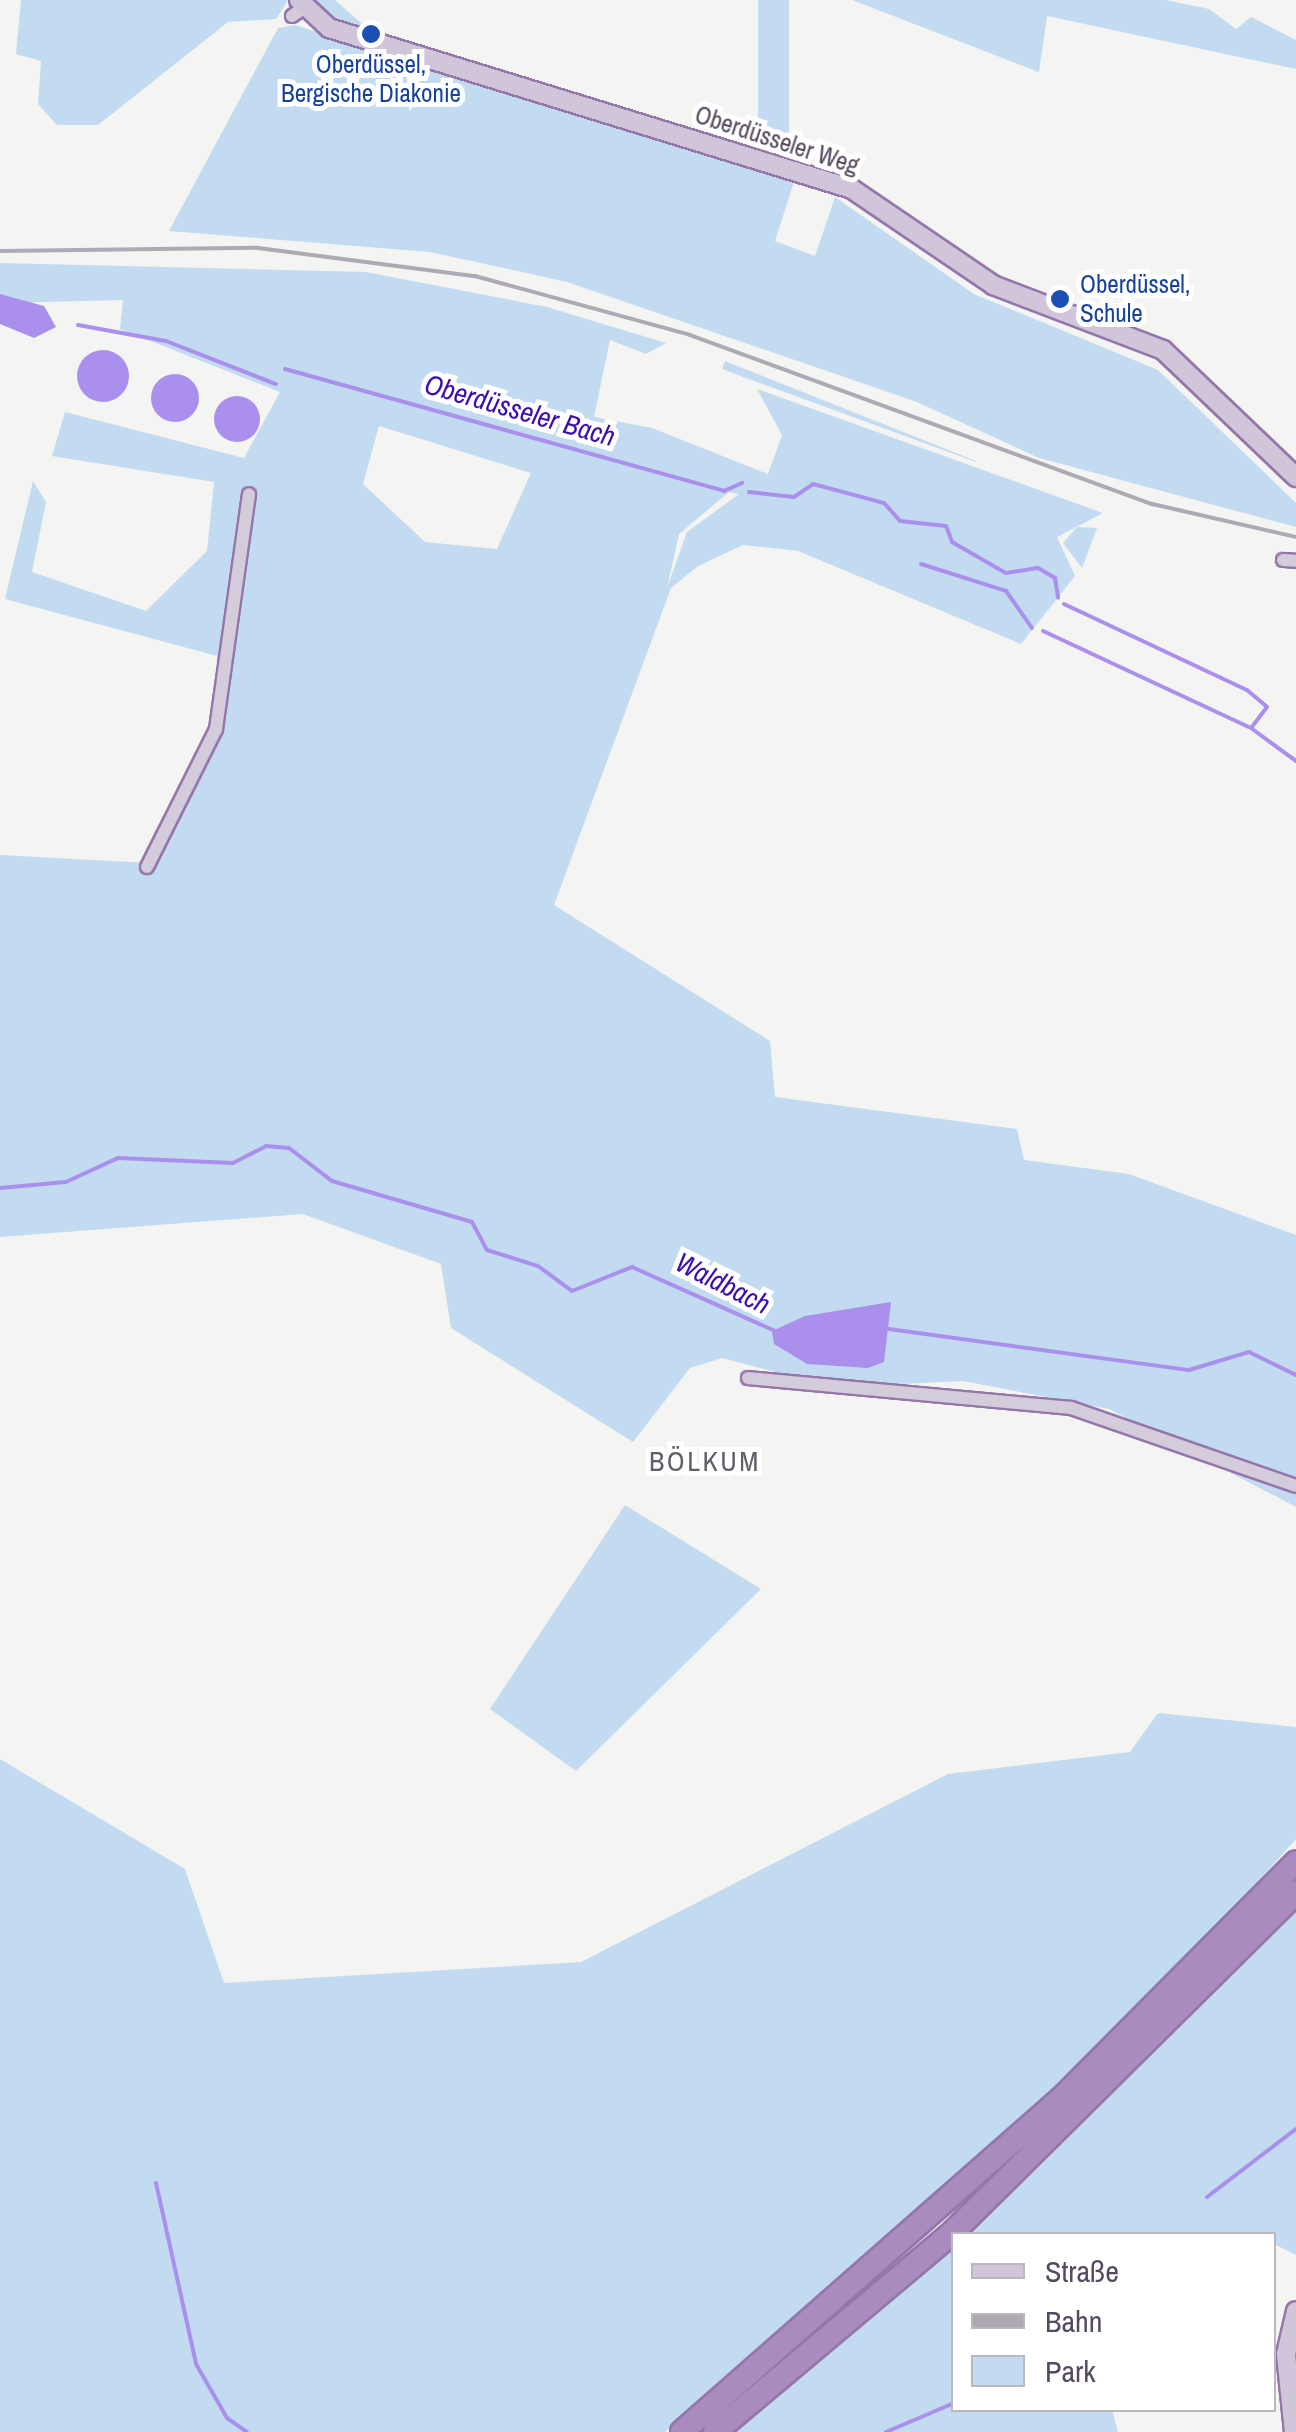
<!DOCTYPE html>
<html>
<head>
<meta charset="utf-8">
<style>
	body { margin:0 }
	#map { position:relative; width:1296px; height:2432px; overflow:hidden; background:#f4f4f2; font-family:"Archivo Narrow",sans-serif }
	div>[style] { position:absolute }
	.green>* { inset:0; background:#c2dbf0; transform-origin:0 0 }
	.water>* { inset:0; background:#aa90ec }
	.round { border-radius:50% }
	.stream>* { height:4px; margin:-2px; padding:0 2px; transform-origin:2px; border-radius:2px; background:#aa90ec }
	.roads { filter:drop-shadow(2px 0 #9576ab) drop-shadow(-2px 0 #9576ab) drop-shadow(0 2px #9576ab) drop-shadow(0 -2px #9576ab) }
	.street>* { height:12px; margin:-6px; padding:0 6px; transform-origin:6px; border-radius:6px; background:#d4ccdb }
	.secondary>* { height:18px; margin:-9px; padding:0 9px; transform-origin:9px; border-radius:9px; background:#d1c5da }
	.highway>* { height:22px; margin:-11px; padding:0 11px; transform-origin:11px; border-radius:11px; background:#a98bbf }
	.rail>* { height:4px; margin:-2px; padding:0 2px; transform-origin:2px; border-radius:2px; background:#afa9b3 }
	.dots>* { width:28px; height:28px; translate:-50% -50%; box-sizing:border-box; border:5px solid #fff; border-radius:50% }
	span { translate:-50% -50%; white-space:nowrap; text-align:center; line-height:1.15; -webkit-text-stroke:10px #fff; paint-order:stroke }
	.transit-label { font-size:25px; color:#164399 }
	.left { translate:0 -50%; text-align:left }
	.street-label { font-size:25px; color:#554a5f }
	.water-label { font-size:28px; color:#3b0fad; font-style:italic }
	.neighbourhood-label { font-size:28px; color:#635e67; letter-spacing:2.5px }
	.legend { position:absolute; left:951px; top:2232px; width:325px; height:180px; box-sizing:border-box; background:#fff; border:2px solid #bbb7bf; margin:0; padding:12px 18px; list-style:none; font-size:30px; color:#554a5f }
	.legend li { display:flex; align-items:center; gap:20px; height:50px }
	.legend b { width:50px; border:2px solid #bbb7bf }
</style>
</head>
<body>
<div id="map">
	<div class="green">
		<div style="clip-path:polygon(21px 0,288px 0,276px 19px,228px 22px,98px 125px,57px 125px,38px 104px,41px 61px,16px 54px)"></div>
		<div style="clip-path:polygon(306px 0,335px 0,369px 30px,330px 23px)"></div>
		<div style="left:758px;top:0;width:31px;height:145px"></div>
		<div style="clip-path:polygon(852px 0,1166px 0,1209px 9px,1236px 29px,1251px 17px,1296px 40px,1296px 69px,1047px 16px,1039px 72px)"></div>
		<div style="clip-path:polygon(295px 25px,794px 182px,775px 241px,815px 256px,835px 197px,974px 294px,1158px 370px,1296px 503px,1296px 527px,1039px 458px,917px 402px,567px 282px,430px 252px,169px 231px,278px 28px)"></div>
		<div style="clip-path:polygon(evenodd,0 263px,366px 272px,547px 307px,666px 343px,646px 354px,610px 340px,594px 417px,652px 428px,768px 474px,782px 435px,757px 389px,1103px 513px,1057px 537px,1075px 576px,1021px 644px,798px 551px,743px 545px,698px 566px,671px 588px,554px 905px,770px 1041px,775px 1097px,1017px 1129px,1024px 1160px,1129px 1174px,1296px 1235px,1296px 1507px,1109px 1409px,963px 1381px,881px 1385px,874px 1398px,722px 1358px,690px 1368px,633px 1442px,451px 1328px,441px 1264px,303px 1214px,0 1237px,0 855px,149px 863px,208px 739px,216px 698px,217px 656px,5px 599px,33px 481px,46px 502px,32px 572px,146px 611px,207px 551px,214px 482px,52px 456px,65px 412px,244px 458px,280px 392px,120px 329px,123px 300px,0 303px,0 263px,379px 426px,531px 473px,497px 549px,425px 542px,363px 484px,379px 426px,0 263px,729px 492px,739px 494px,687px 532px,667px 588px,679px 534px,729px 492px)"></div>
		<div style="clip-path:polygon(725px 361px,976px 461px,976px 462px,722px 369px)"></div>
		<div style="clip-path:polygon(1077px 527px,1097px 528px,1082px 568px,1063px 543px)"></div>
		<div style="clip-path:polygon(625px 1505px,761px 1589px,576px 1771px,490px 1709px)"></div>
		<div style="clip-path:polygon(1158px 1713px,1296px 1727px,1296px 1839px,1173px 1976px,991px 2150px,665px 2432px,0 2432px,0 1759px,185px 1869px,224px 1983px,581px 1962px,948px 1774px,1130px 1752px)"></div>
		<div style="clip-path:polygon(1296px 1909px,1296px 2255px,1274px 2244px,1274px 2234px,960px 2234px)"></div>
		<div style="clip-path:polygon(953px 2241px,954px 2410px,1112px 2410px,1118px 2432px,736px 2432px)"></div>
	</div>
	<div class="water">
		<div style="clip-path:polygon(0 294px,44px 306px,56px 327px,34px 338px,0 324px)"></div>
		<div class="round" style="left:77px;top:350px;width:52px;height:52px"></div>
		<div class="round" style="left:151px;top:374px;width:48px;height:48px"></div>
		<div class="round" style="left:214px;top:396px;width:46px;height:46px"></div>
		<div style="clip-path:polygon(891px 1302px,884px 1362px,868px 1368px,807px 1364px,774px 1344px,772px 1331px,805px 1316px)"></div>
	</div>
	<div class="stream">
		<div style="left:78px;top:325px;width:89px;rotate:10.3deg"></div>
		<div style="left:166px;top:341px;width:118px;rotate:21.4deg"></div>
		<div style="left:285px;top:369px;width:456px;rotate:15.5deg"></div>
		<div style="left:724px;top:491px;width:20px;rotate:-24deg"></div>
		<div style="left:749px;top:492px;width:45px;rotate:6.3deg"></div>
		<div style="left:794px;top:497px;width:23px;rotate:-34deg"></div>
		<div style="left:813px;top:484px;width:73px;rotate:15deg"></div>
		<div style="left:884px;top:503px;width:24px;rotate:48deg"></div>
		<div style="left:900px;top:521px;width:46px;rotate:6.2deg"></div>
		<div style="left:946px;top:526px;width:17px;rotate:69deg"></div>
		<div style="left:952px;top:542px;width:62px;rotate:29.9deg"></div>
		<div style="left:1006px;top:573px;width:32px;rotate:-9deg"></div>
		<div style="left:1038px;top:568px;width:20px;rotate:30deg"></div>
		<div style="left:1055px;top:578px;width:20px;rotate:81deg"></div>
		<div style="left:921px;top:564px;width:89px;rotate:17.6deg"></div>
		<div style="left:1006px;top:591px;width:45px;rotate:54.9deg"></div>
		<div style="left:1064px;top:604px;width:202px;rotate:25.2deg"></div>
		<div style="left:1247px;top:690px;width:26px;rotate:40deg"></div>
		<div style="left:1267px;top:707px;width:26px;rotate:127deg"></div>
		<div style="left:1043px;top:631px;width:230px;rotate:25deg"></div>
		<div style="left:1251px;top:728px;width:56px;rotate:36.3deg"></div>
		<div style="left:0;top:1188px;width:66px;rotate:-5.2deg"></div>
		<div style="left:66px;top:1182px;width:57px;rotate:-24.8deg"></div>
		<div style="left:118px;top:1158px;width:115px;rotate:2.5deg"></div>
		<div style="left:233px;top:1163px;width:37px;rotate:-27deg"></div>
		<div style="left:266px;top:1146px;width:23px;rotate:5deg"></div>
		<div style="left:289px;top:1148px;width:54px;rotate:37.5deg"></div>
		<div style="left:332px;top:1181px;width:146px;rotate:16.3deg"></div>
		<div style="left:472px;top:1222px;width:32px;rotate:62deg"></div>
		<div style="left:487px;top:1250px;width:53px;rotate:17.4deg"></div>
		<div style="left:538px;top:1266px;width:42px;rotate:36.3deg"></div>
		<div style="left:572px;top:1291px;width:65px;rotate:-21.8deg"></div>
		<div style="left:632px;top:1267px;width:157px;rotate:24.1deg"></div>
		<div style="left:889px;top:1329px;width:303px;rotate:7.8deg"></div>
		<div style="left:1189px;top:1370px;width:63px;rotate:-16.7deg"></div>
		<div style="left:1249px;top:1352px;width:52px;rotate:26.1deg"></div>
		<div style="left:156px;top:2183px;width:185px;rotate:77.5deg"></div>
		<div style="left:196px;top:2364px;width:62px;rotate:60.1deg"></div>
		<div style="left:227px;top:2418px;width:24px;rotate:35deg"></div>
		<div style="left:1207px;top:2197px;width:112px;rotate:-37.4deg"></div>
		<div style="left:886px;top:2432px;width:74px;rotate:-23.1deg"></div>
	</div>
	<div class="roads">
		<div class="street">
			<div style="left:292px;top:16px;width:12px;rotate:-35deg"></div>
			<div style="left:1283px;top:560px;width:13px;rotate:4deg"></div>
			<div style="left:147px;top:867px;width:154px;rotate:-63.4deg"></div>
			<div style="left:216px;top:729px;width:237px;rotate:-82deg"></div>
			<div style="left:748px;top:1378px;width:324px;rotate:5.3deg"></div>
			<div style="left:1071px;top:1408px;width:238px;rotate:19.1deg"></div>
		</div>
		<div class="secondary">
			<div style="left:299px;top:0;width:41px;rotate:43deg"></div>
			<div style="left:329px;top:28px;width:547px;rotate:17.11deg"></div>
			<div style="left:852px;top:189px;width:171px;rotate:34.2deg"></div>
			<div style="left:993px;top:285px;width:182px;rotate:20.9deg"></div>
			<div style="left:1163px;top:350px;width:184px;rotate:43.7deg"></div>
			<div style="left:1294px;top:2432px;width:78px;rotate:-95.9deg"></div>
			<div style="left:1286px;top:2354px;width:44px;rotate:-76.9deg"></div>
		</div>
		<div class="highway">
			<div style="left:682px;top:2432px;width:507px;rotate:-41.32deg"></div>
			<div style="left:1063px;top:2097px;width:331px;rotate:-45.2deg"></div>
			<div style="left:715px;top:2432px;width:309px;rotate:-40deg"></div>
			<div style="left:952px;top:2233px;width:484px;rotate:-44.7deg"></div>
		</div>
	</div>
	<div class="rail">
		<div style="left:0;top:251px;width:258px;rotate:-0.7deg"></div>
		<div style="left:258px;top:248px;width:219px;rotate:7.4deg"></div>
		<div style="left:475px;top:276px;width:223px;rotate:15.3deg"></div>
		<div style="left:690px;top:335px;width:492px;rotate:20.1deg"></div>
		<div style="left:1152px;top:504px;width:148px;rotate:12.9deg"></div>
	</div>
	<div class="dots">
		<div style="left:371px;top:34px;background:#1a4fb4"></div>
		<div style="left:1060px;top:299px;background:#1a4fb4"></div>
	</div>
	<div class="transit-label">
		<span style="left:371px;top:79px">Oberdüssel,<br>Bergische Diakonie</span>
		<span class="left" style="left:1080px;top:299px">Oberdüssel,<br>Schule</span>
	</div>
	<div class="street-label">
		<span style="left:777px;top:140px;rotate:18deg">Oberdüsseler Weg</span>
	</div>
	<div class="water-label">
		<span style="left:520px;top:410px;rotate:16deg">Oberdüsseler Bach</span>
		<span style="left:723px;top:1283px;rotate:27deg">Waldbach</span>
	</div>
	<div class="neighbourhood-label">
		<span style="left:705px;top:1461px">BÖLKUM</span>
	</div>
	<ul class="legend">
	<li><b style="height:12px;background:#d1c5da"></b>Straße</li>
	<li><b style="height:12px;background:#afa9b3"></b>Bahn</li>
	<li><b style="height:28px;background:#c2dbf0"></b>Park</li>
	</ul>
</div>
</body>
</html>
